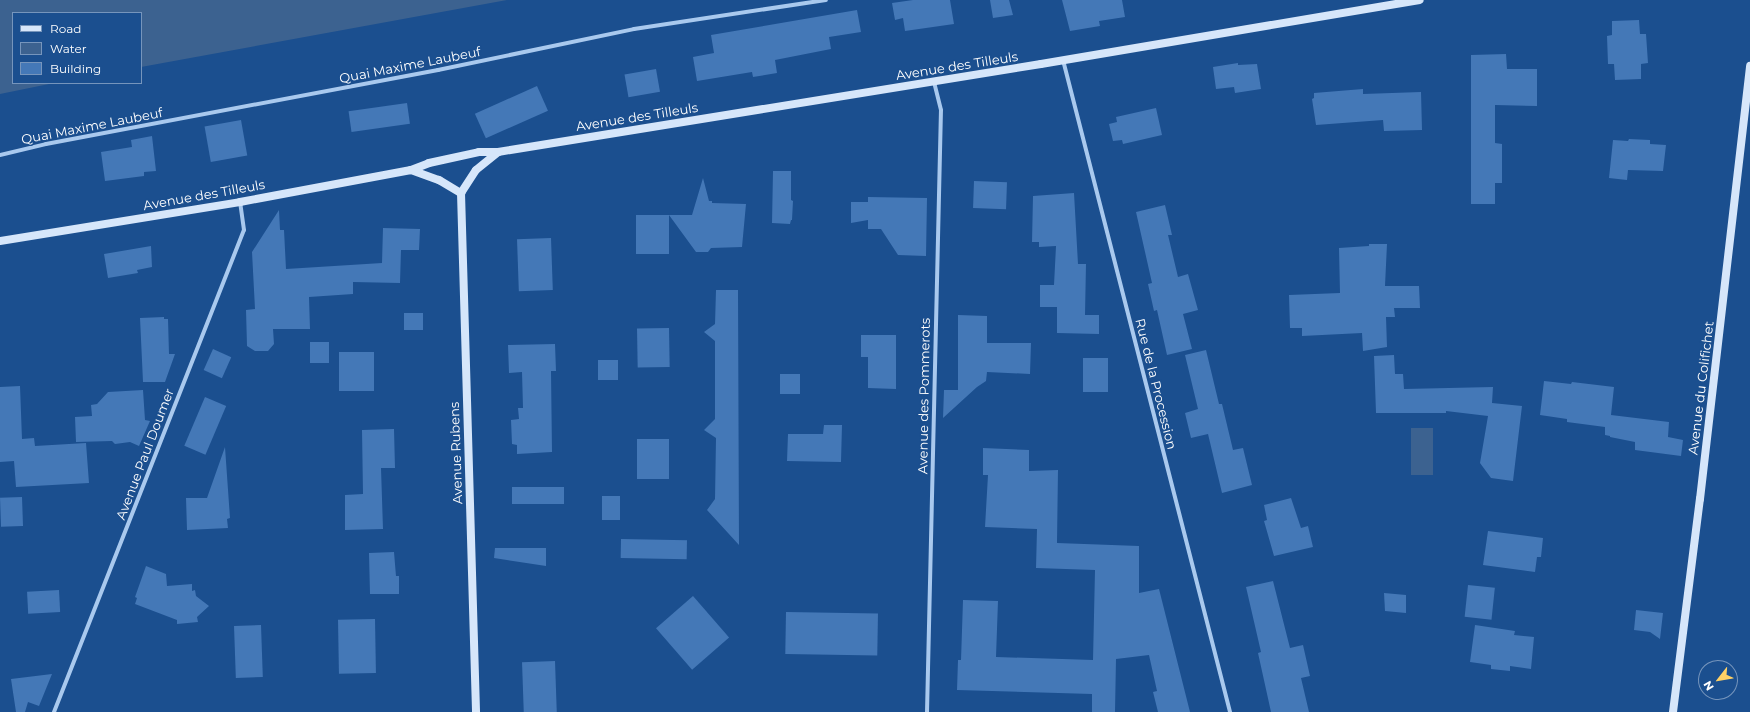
<!DOCTYPE html>
<html>
<head>
<meta charset="utf-8">
<style>
	body { margin:0 }
	#map { position:relative; width:1750px; height:712px; overflow:hidden; background:#1b4f8f; font-family:Montserrat,sans-serif }
	div>[style] { position:absolute }
	.water>* { inset:0; background:#3c6290; transform-origin:0 0 }
	.building>* { inset:0; background:#4478b7; transform-origin:0 0 }
	.street>* { height:4px; margin:-2px; padding:0 2px; transform-origin:2px; border-radius:2px; background:#a9c9ee }
	.secondary>* { height:8px; margin:-4px; padding:0 4px; transform-origin:4px; border-radius:4px; background:#d6e6fa }
	span { translate:-50% -50%; white-space:nowrap; text-align:center; line-height:1.15; -webkit-text-stroke:3px #1b4f8f; paint-order:stroke }
	.street-label { font-size:13px; color:#fff }
	.legend { position:absolute; left:12px; top:12px; width:130px; height:72px; box-sizing:border-box; background:#1b4f8f; border:1px solid #7695bc; margin:0; padding:5px 7px; list-style:none; font-size:12px; color:#fff }
	.legend li { display:flex; align-items:center; gap:8px; height:20px }
	.legend b { width:20px; border:1px solid #7695bc }
	.north { position:absolute; left:1698px; top:660px; width:40px; height:40px; box-sizing:border-box; background:#1b4f8f; border:1px solid #7695bc; border-radius:50%; rotate:239deg; font-size:11px; font-weight:700; line-height:16px; text-align:center; color:#fff }
	.north::after { content:''; display:block; margin:auto; width:14px; height:18px; background:#ffd166; clip-path:polygon(50% 0,100% 100%,50% 72%,0 100%) }
</style>
</head>
<body>
<div id="map">
	<div class="water">
		<div style="clip-path:polygon(0 0,507px 0,141px 67px,141px 13px,13px 13px,13px 83px,54px 83px,0 94px)"></div>
		<div style="left:1411px;top:428px;width:22px;height:47px"></div>
	</div>
	<div class="building">
		<div style="clip-path:polygon(913px 0,950px 0,954px 24px,905px 31px,903px 18px,895px 20px,892px 3px)"></div>
		<div style="clip-path:polygon(990px 0,1009px 0,1013px 15px,993px 18px)"></div>
		<div style="clip-path:polygon(1062px 0,1122px 0,1125px 17px,1099px 21px,1100px 26px,1070px 31px)"></div>
		<div style="clip-path:polygon(857px 10px,861px 32px,829px 37px,831px 49px,775px 60px,777px 73px,753px 77px,752px 72px,697px 81px,693px 57px,714px 53px,711px 35px)"></div>
		<div style="clip-path:polygon(1639px 20px,1640px 34px,1646px 34px,1648px 63px,1641px 64px,1641px 79px,1615px 80px,1614px 64px,1608px 64px,1607px 36px,1612px 35px,1612px 21px)"></div>
		<div style="clip-path:polygon(1506px 54px,1507px 69px,1537px 69px,1537px 106px,1495px 105px,1495px 143px,1502px 144px,1502px 183px,1495px 183px,1495px 204px,1471px 204px,1471px 55px)"></div>
		<div style="clip-path:polygon(1238px 63px,1238px 65px,1257px 64px,1261px 89px,1235px 93px,1234px 87px,1216px 89px,1213px 67px)"></div>
		<div style="left:656px;top:69px;width:23px;height:32px;rotate:80deg"></div>
		<div style="left:537px;top:86px;width:27px;height:68px;rotate:66deg"></div>
		<div style="clip-path:polygon(1363px 89px,1363px 94px,1421px 92px,1422px 130px,1384px 131px,1383px 120px,1316px 125px,1312px 99px,1314px 98px,1314px 93px)"></div>
		<div style="left:407px;top:103px;width:21px;height:59px;rotate:82deg"></div>
		<div style="clip-path:polygon(1156px 108px,1162px 135px,1123px 144px,1122px 140px,1113px 141px,1109px 124px,1117px 122px,1116px 117px)"></div>
		<div style="left:241px;top:120px;width:36px;height:37px;rotate:80deg"></div>
		<div style="clip-path:polygon(152px 136px,156px 171px,144px 172px,144px 176px,105px 181px,101px 152px,132px 147px,131px 140px)"></div>
		<div style="clip-path:polygon(1629px 139px,1650px 140px,1650px 144px,1666px 145px,1663px 171px,1628px 170px,1627px 180px,1609px 178px,1613px 140px,1628px 141px)"></div>
		<div style="clip-path:polygon(773px 171px,791px 171px,791px 200px,793px 201px,792px 220px,791px 220px,790px 224px,772px 223px)"></div>
		<div style="clip-path:polygon(703px 178px,709px 201px,712px 201px,712px 203px,746px 204px,742px 247px,711px 248px,708px 252px,696px 252px,669px 215px,692px 215px)"></div>
		<div style="left:974px;top:181px;width:33px;height:27px;rotate:2deg"></div>
		<div style="clip-path:polygon(1074px 193px,1078px 264px,1086px 264px,1085px 315px,1099px 315px,1099px 334px,1057px 333px,1057px 307px,1040px 307px,1040px 285px,1054px 285px,1056px 246px,1039px 247px,1039px 242px,1032px 242px,1033px 196px)"></div>
		<div style="clip-path:polygon(868px 197px,927px 198px,926px 256px,898px 255px,881px 229px,868px 229px,868px 220px,851px 223px,851px 202px,868px 202px)"></div>
		<div style="clip-path:polygon(1165px 205px,1172px 235px,1168px 235px,1178px 277px,1188px 274px,1198px 310px,1183px 314px,1192px 349px,1167px 355px,1157px 310px,1154px 311px,1148px 284px,1152px 283px,1136px 212px)"></div>
		<div style="clip-path:polygon(279px 210px,280px 230px,284px 230px,286px 269px,382px 263px,383px 228px,420px 229px,419px 250px,401px 250px,400px 283px,353px 282px,353px 294px,309px 297px,310px 329px,273px 329px,274px 344px,268px 351px,255px 351px,247px 346px,246px 310px,255px 309px,252px 252px)"></div>
		<div style="left:669px;top:215px;width:39px;height:33px;rotate:90deg"></div>
		<div style="left:551px;top:238px;width:52px;height:34px;rotate:88deg"></div>
		<div style="clip-path:polygon(1369px 244px,1387px 244px,1385px 286px,1419px 286px,1420px 308px,1394px 308px,1395px 317px,1386px 317px,1387px 347px,1363px 351px,1362px 333px,1302px 336px,1302px 328px,1290px 328px,1289px 295px,1340px 293px,1339px 248px,1369px 246px)"></div>
		<div style="clip-path:polygon(151px 246px,152px 267px,137px 270px,138px 273px,108px 278px,104px 254px)"></div>
		<div style="clip-path:polygon(716px 290px,738px 290px,739px 545px,707px 510px,715px 499px,716px 438px,704px 430px,715px 419px,715px 341px,704px 332px,715px 324px)"></div>
		<div style="left:423px;top:313px;width:17px;height:19px;rotate:90deg"></div>
		<div style="clip-path:polygon(958px 315px,987px 316px,987px 343px,1031px 343px,1030px 374px,987px 372px,986px 381px,977px 387px,943px 418px,944px 390px,958px 390px)"></div>
		<div style="clip-path:polygon(164px 317px,164px 319px,168px 319px,169px 354px,175px 354px,165px 382px,143px 382px,140px 318px)"></div>
		<div style="left:669px;top:328px;width:39px;height:32px;rotate:89deg"></div>
		<div style="clip-path:polygon(861px 335px,896px 335px,896px 389px,868px 388px,868px 357px,861px 357px)"></div>
		<div style="left:310px;top:342px;width:19px;height:21px"></div>
		<div style="clip-path:polygon(555px 344px,556px 371px,551px 371px,552px 452px,517px 454px,517px 445px,512px 444px,511px 420px,519px 419px,518px 408px,523px 408px,522px 372px,509px 373px,508px 345px)"></div>
		<div style="left:213px;top:349px;width:20px;height:23px;rotate:24deg"></div>
		<div style="clip-path:polygon(1206px 350px,1219px 404px,1222px 404px,1233px 450px,1243px 448px,1252px 485px,1222px 493px,1208px 434px,1191px 438px,1185px 413px,1198px 409px,1185px 355px)"></div>
		<div style="left:339px;top:352px;width:35px;height:39px"></div>
		<div style="clip-path:polygon(1394px 355px,1395px 374px,1403px 374px,1404px 389px,1493px 387px,1492px 403px,1522px 406px,1513px 481px,1491px 478px,1480px 463px,1488px 416px,1446px 411px,1446px 413px,1376px 413px,1374px 356px)"></div>
		<div style="left:1083px;top:358px;width:25px;height:34px"></div>
		<div style="left:618px;top:360px;width:20px;height:20px;rotate:90deg"></div>
		<div style="left:780px;top:374px;width:20px;height:20px"></div>
		<div style="clip-path:polygon(1544px 381px,1571px 384px,1572px 382px,1614px 387px,1611px 415px,1669px 422px,1668px 437px,1683px 440px,1681px 456px,1635px 450px,1635px 442px,1610px 437px,1610px 436px,1605px 435px,1605px 427px,1567px 422px,1567px 419px,1540px 415px)"></div>
		<div style="clip-path:polygon(20px 386px,22px 439px,34px 438px,35px 446px,86px 443px,89px 483px,16px 487px,14px 461px,0 462px,0 387px)"></div>
		<div style="clip-path:polygon(143px 390px,145px 420px,150px 421px,139px 446px,130px 442px,115px 444px,112px 441px,76px 442px,75px 417px,92px 416px,91px 405px,97px 404px,108px 392px)"></div>
		<div style="left:205px;top:397px;width:23px;height:53px;rotate:23deg"></div>
		<div style="clip-path:polygon(824px 425px,842px 425px,841px 462px,787px 461px,788px 434px,823px 434px)"></div>
		<div style="clip-path:polygon(394px 429px,395px 468px,381px 468px,383px 529px,345px 530px,345px 495px,363px 494px,362px 430px)"></div>
		<div style="left:637px;top:439px;width:32px;height:40px"></div>
		<div style="clip-path:polygon(225px 447px,230px 518px,227px 519px,228px 528px,187px 530px,186px 498px,207px 498px)"></div>
		<div style="clip-path:polygon(983px 448px,1029px 450px,1029px 471px,1058px 470px,1057px 543px,1139px 546px,1139px 593px,1159px 589px,1190px 712px,1158px 712px,1153px 692px,1157px 691px,1149px 655px,1116px 659px,1115px 712px,1092px 712px,1092px 694px,957px 690px,958px 660px,961px 660px,963px 600px,998px 601px,996px 657px,1093px 660px,1095px 570px,1036px 568px,1037px 529px,985px 527px,988px 475px,983px 475px)"></div>
		<div style="left:564px;top:487px;width:17px;height:52px;rotate:90deg"></div>
		<div style="left:602px;top:496px;width:18px;height:24px"></div>
		<div style="left:22px;top:497px;width:29px;height:22px;rotate:88deg"></div>
		<div style="clip-path:polygon(1291px 498px,1301px 528px,1308px 526px,1313px 547px,1274px 556px,1264px 521px,1267px 520px,1264px 505px)"></div>
		<div style="clip-path:polygon(1488px 531px,1543px 538px,1541px 557px,1537px 557px,1535px 572px,1483px 565px)"></div>
		<div style="left:621px;top:539px;width:66px;height:19px;rotate:1deg"></div>
		<div style="clip-path:polygon(495px 548px,546px 548px,546px 566px,494px 558px)"></div>
		<div style="clip-path:polygon(394px 552px,396px 576px,399px 576px,399px 594px,370px 594px,369px 553px)"></div>
		<div style="clip-path:polygon(146px 566px,166px 574px,167px 586px,192px 584px,192px 591px,195px 590px,196px 596px,209px 606px,197px 617px,198px 622px,177px 624px,177px 620px,135px 604px,137px 598px,135px 597px)"></div>
		<div style="clip-path:polygon(1273px 581px,1290px 648px,1303px 645px,1310px 676px,1301px 678px,1309px 712px,1271px 712px,1258px 653px,1261px 652px,1246px 587px)"></div>
		<div style="left:1468px;top:585px;width:27px;height:32px;rotate:6deg"></div>
		<div style="left:59px;top:590px;width:22px;height:32px;rotate:87deg"></div>
		<div style="clip-path:polygon(1384px 593px,1406px 595px,1406px 613px,1385px 611px)"></div>
		<div style="left:693px;top:596px;width:55px;height:49px;rotate:49deg"></div>
		<div style="clip-path:polygon(1636px 610px,1663px 613px,1660px 639px,1650px 632px,1634px 630px)"></div>
		<div style="left:786px;top:612px;width:92px;height:42px;rotate:1deg"></div>
		<div style="left:375px;top:619px;width:54px;height:37px;rotate:89deg"></div>
		<div style="left:261px;top:625px;width:52px;height:27px;rotate:88deg"></div>
		<div style="clip-path:polygon(1475px 625px,1515px 631px,1514px 635px,1534px 637px,1531px 669px,1510px 666px,1510px 671px,1491px 669px,1491px 665px,1470px 662px)"></div>
		<div style="left:555px;top:661px;width:51px;height:33px;rotate:88deg"></div>
		<div style="clip-path:polygon(52px 674px,39px 706px,28px 702px,25px 712px,16px 712px,11px 679px)"></div>
	</div>
	<div class="street">
		<div style="left:1063px;top:60px;width:673px;rotate:75.63deg"></div>
		<div style="left:0;top:155px;width:47px;rotate:-13.4deg"></div>
		<div style="left:46px;top:144px;width:399px;rotate:-10.7deg"></div>
		<div style="left:438px;top:70px;width:200px;rotate:-11.8deg"></div>
		<div style="left:634px;top:29px;width:194px;rotate:-8.6deg"></div>
		<div style="left:54px;top:712px;width:518px;rotate:-68.49deg"></div>
		<div style="left:244px;top:230px;width:28px;rotate:-98deg"></div>
		<div style="left:927px;top:712px;width:602px;rotate:-88.67deg"></div>
		<div style="left:941px;top:110px;width:29px;rotate:-104deg"></div>
	</div>
	<div class="secondary">
		<div style="left:411px;top:170px;width:30px;rotate:20deg"></div>
		<div style="left:439px;top:180px;width:26px;rotate:31deg"></div>
		<div style="left:461px;top:193px;width:27px;rotate:-57deg"></div>
		<div style="left:476px;top:170px;width:28px;rotate:-39deg"></div>
		<div style="left:498px;top:152px;width:550px;rotate:-9.21deg"></div>
		<div style="left:1041px;top:64px;width:384px;rotate:-9.6deg"></div>
		<div style="left:461px;top:193px;width:519px;rotate:88.34deg"></div>
		<div style="left:0;top:241px;width:243px;rotate:-9.2deg"></div>
		<div style="left:240px;top:202px;width:174px;rotate:-10.6deg"></div>
		<div style="left:411px;top:170px;width:19px;rotate:-21deg"></div>
		<div style="left:429px;top:163px;width:51px;rotate:-12.4deg"></div>
		<div style="left:479px;top:152px;width:19px"></div>
		<div style="left:1673px;top:712px;width:215px;rotate:-82.8deg"></div>
		<div style="left:1700px;top:499px;width:436px;rotate:-83.4deg"></div>
	</div>
	<div class="street-label">
		<span style="left:410px;top:65px;rotate:-11deg">Quai Maxime Laubeuf</span>
		<span style="left:957px;top:66px;rotate:-9deg">Avenue des Tilleuls</span>
		<span style="left:637px;top:117px;rotate:-9deg">Avenue des Tilleuls</span>
		<span style="left:92px;top:126px;rotate:-11deg">Quai Maxime Laubeuf</span>
		<span style="left:204px;top:195px;rotate:-10deg">Avenue des Tilleuls</span>
		<span style="left:1156px;top:384px;rotate:76deg">Rue de la Procession</span>
		<span style="left:1701px;top:388px;rotate:-83deg">Avenue du Colifichet</span>
		<span style="left:924px;top:396px;rotate:-89deg">Avenue des Pommerots</span>
		<span style="left:456px;top:453px;rotate:-92deg">Avenue Rubens</span>
		<span style="left:145px;top:454px;rotate:-69deg">Avenue Paul Doumer</span>
	</div>
	<ul class="legend">
	<li><b style="height:5px;background:#d6e6fa"></b>Road</li>
	<li><b style="height:11px;background:#3c6290"></b>Water</li>
	<li><b style="height:11px;background:#4478b7"></b>Building</li>
	</ul>
	<div class="north">N</div>
</div>
</body>
</html>
